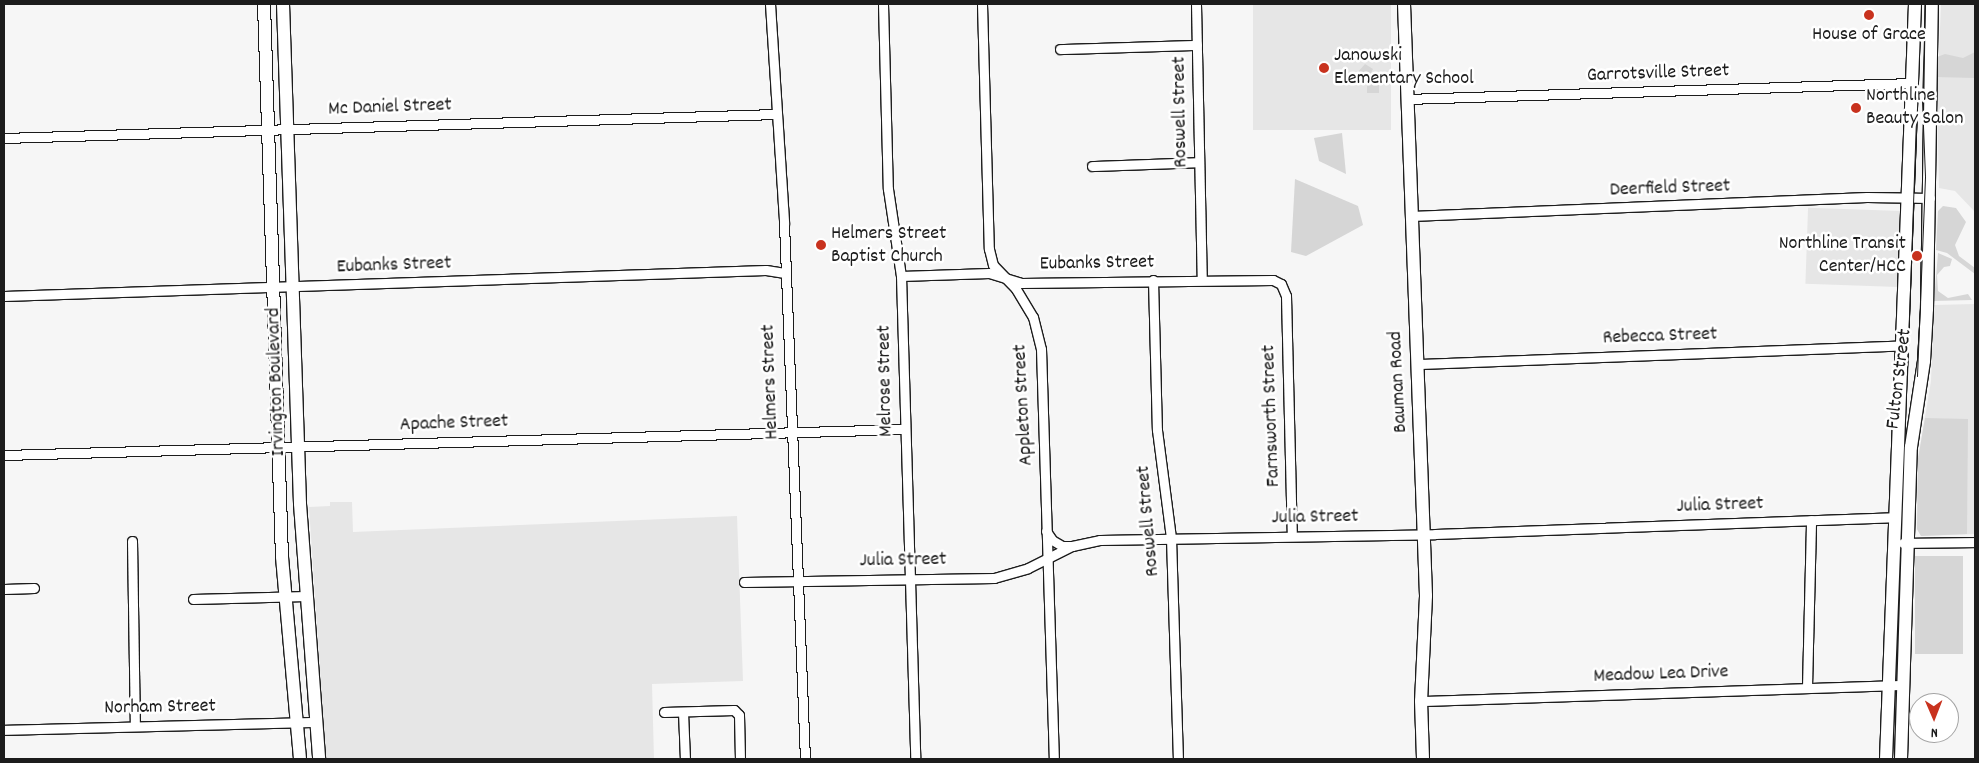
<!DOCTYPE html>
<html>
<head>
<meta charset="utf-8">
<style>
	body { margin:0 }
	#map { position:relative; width:1979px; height:763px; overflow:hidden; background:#f6f6f6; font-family:Dekko,sans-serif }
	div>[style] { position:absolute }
	.built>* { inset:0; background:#e6e6e6; transform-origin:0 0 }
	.green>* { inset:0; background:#d6d6d6; transform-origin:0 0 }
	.roads { filter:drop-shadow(1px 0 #1c1c1c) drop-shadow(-1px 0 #1c1c1c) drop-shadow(0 1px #1c1c1c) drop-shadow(0 -1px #1c1c1c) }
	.street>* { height:9px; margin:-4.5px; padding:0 4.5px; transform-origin:4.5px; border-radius:4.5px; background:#fff }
	.secondary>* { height:12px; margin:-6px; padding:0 6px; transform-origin:6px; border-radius:6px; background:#fff }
	.tram>* { height:1px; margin:-0.5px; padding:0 0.5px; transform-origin:0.5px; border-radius:0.5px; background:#1c1c1c }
	.dots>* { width:14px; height:14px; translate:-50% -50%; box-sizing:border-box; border:2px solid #fff; border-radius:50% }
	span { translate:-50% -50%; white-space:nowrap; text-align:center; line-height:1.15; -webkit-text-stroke:5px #fff; paint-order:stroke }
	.poi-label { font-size:20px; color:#1c1c1c }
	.left { translate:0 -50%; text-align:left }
	.right { translate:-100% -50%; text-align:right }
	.street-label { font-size:20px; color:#1c1c1c }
	.frame { position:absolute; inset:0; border:5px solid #1c1c1c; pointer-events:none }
	.north { position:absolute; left:1909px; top:693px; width:50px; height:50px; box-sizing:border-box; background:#fff; border:1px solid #a4a4a4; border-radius:50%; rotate:179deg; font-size:14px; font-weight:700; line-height:20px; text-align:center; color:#1c1c1c }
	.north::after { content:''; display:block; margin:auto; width:18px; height:22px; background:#c8321e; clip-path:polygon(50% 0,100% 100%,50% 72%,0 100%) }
</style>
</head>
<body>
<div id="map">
	<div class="built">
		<div style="left:1253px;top:4px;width:138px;height:126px"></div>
		<div style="clip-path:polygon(1941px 4px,1975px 4px,1975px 212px,1955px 191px,1939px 188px,1937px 101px)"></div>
		<div style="left:1901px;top:211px;width:76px;height:93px;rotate:92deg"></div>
		<div style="clip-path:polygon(1975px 304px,1975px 534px,1921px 536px,1917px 529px,1918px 459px,1931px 381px,1934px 305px)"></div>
		<div style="clip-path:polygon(330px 502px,352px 502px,353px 532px,737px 516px,743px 681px,652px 684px,654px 759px,326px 759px,309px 507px,330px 506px)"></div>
	</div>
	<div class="green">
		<div style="clip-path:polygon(1975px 52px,1975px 78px,1935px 77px,1937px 57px,1945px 54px,1963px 58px)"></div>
		<div style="clip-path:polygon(1365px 64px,1373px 69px,1371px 73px,1379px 82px,1379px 93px,1367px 93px,1367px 84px,1357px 73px)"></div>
		<div style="clip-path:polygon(1342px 133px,1346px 174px,1319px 161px,1314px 138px)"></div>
		<div style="clip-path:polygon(1295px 179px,1358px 206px,1363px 225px,1306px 256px,1291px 252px)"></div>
		<div style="clip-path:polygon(1943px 206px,1956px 208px,1966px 222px,1955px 245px,1959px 256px,1975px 268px,1975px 274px,1947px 253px,1936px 250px,1938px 211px)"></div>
		<div style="clip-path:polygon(1938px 253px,1952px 259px,1950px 266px,1944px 267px,1937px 275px,1938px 291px,1948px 298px,1968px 294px,1972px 300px,1934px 301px)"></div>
		<div style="clip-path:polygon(1925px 418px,1968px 419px,1967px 534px,1921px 536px,1917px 529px,1918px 459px)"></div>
		<div style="left:1915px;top:556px;width:48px;height:98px"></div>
	</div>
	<div class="roads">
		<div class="street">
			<div style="left:770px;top:4px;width:219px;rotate:86.3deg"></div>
			<div style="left:784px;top:223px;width:536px;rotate:87.76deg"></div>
			<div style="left:883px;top:4px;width:185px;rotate:88.5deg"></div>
			<div style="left:888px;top:189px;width:88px;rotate:81.5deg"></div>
			<div style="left:901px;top:276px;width:483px;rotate:88.3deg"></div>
			<div style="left:982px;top:4px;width:245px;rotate:88.4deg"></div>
			<div style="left:989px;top:249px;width:16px;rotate:76deg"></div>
			<div style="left:993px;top:265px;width:33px;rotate:46deg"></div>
			<div style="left:1016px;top:289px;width:33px;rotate:59deg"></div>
			<div style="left:1033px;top:317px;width:33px;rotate:76deg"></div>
			<div style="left:1041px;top:349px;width:410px;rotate:88.2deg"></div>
			<div style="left:1196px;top:4px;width:276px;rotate:88.8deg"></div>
			<div style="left:1060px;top:49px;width:137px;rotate:-1.7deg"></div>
			<div style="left:1406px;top:99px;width:506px;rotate:-1.81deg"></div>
			<div style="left:4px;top:138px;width:773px;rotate:-1.78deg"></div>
			<div style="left:1092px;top:166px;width:107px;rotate:-2.1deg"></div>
			<div style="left:1411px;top:216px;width:456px;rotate:-2.4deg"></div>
			<div style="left:1867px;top:197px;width:63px;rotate:0.9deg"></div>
			<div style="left:901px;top:276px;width:88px;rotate:-2deg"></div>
			<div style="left:989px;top:273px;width:34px;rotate:17deg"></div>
			<div style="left:1021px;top:283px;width:252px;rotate:-0.7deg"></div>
			<div style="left:1273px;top:280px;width:9px;rotate:27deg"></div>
			<div style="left:1281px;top:284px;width:13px;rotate:67deg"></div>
			<div style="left:1286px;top:296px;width:240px;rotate:88.6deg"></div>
			<div style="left:1153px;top:280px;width:150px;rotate:88.5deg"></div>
			<div style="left:1157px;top:430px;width:109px;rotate:82.6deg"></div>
			<div style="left:1171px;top:538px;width:221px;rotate:88.2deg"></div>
			<div style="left:4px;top:296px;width:762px;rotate:-1.95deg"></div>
			<div style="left:766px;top:270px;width:19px;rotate:9deg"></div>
			<div style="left:1418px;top:364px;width:485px;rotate:-2.2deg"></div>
			<div style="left:4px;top:455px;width:901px;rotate:-1.65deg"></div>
			<div style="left:1046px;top:531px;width:11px;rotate:56deg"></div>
			<div style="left:1052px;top:540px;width:12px;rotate:31deg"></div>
			<div style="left:1062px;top:546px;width:10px"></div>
			<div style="left:132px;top:541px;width:185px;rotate:89.1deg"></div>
			<div style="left:1903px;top:543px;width:72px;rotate:-0.8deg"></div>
			<div style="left:744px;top:582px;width:250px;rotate:-0.9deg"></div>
			<div style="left:994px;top:578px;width:35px;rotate:-16deg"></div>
			<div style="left:1028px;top:568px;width:49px;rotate:-26.6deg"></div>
			<div style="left:1072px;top:546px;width:29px;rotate:-12deg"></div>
			<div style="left:1100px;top:540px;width:335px;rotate:-1deg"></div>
			<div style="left:1435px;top:534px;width:459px;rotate:-2.1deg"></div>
			<div style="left:4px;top:589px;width:30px;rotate:-2deg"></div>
			<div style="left:193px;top:599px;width:113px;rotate:-1.5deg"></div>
			<div style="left:1807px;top:687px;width:167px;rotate:-88.6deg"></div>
			<div style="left:1421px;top:701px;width:482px;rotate:-1.9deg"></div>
			<div style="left:664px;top:712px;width:70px;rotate:-1.6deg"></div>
			<div style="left:734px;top:710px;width:7px;rotate:45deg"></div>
			<div style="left:739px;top:715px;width:44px;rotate:88.7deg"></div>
			<div style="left:683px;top:712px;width:47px;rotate:87.6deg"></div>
			<div style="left:4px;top:730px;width:313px;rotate:-1.5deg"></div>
		</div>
		<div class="secondary">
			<div style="left:264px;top:4px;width:553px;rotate:88.14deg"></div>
			<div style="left:282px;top:557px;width:203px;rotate:84.9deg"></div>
			<div style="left:283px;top:4px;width:500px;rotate:88.05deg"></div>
			<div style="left:300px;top:504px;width:256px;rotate:85.7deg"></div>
			<div style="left:1404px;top:4px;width:592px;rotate:87.87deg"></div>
			<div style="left:1426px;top:596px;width:105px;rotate:92.7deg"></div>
			<div style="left:1421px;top:701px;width:58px;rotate:88deg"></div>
			<div style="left:1886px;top:759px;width:756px;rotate:-87.8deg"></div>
			<div style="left:1901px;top:759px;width:312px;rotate:-88.2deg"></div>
			<div style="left:1911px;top:447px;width:87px;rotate:-81.4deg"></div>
			<div style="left:1924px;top:361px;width:52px;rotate:-86.7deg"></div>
			<div style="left:1927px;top:309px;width:305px;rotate:-89.1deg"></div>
		</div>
	</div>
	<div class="tram">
		<div style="left:1907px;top:376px;width:260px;rotate:-88deg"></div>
		<div style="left:1917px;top:376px;width:200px;rotate:-87.7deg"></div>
		<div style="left:1925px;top:176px;width:75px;rotate:-92.3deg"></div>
		<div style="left:1922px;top:101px;width:97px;rotate:-88.2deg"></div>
	</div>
	<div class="dots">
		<div style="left:1869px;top:15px;background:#c8321e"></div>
		<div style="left:1324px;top:68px;background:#c8321e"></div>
		<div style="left:1856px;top:108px;background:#c8321e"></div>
		<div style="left:821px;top:245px;background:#c8321e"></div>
		<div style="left:1917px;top:256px;background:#c8321e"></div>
	</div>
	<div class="poi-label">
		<span style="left:1869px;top:35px">House of Grace</span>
		<span class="left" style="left:1334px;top:68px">Janowski<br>Elementary School</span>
		<span class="left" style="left:1866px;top:108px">Northline<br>Beauty Salon</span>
		<span class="left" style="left:831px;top:246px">Helmers Street<br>Baptist Church</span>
		<span class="right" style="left:1906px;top:256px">Northline Transit<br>Center/HCC</span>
	</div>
	<div class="street-label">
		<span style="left:1658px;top:74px;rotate:-2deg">Garrotsville Street</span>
		<span style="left:390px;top:108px;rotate:-2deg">Mc Daniel Street</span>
		<span style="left:1181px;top:112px;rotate:-91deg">Roswell Street</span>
		<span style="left:1670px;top:189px;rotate:-2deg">Deerfield Street</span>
		<span style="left:1097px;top:264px;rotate:-1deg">Eubanks Street</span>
		<span style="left:394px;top:266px;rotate:-2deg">Eubanks Street</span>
		<span style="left:1660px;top:337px;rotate:-2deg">Rebecca Street</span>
		<span style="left:1900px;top:379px;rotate:-83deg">Fulton Street</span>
		<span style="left:886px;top:381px;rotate:-91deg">Melrose Street</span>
		<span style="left:277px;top:382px;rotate:-92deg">Irvington Boulevard</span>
		<span style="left:771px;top:382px;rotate:-92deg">Helmers Street</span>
		<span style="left:1399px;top:382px;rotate:-93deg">Bauman Road</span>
		<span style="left:1024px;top:405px;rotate:-93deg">Appleton Street</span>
		<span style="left:1272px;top:416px;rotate:-92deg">Farnsworth Street</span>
		<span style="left:454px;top:424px;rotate:-2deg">Apache Street</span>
		<span style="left:1720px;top:506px;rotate:-2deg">Julia Street</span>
		<span style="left:1315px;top:518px;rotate:-1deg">Julia Street</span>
		<span style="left:1149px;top:521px;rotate:-95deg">Roswell Street</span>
		<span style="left:903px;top:561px;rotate:-1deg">Julia Street</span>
		<span style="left:1661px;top:675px;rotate:-2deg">Meadow Lea Drive</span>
		<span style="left:160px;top:708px;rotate:-1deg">Norham Street</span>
	</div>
	<div class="frame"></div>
	<div class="north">N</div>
</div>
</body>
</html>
